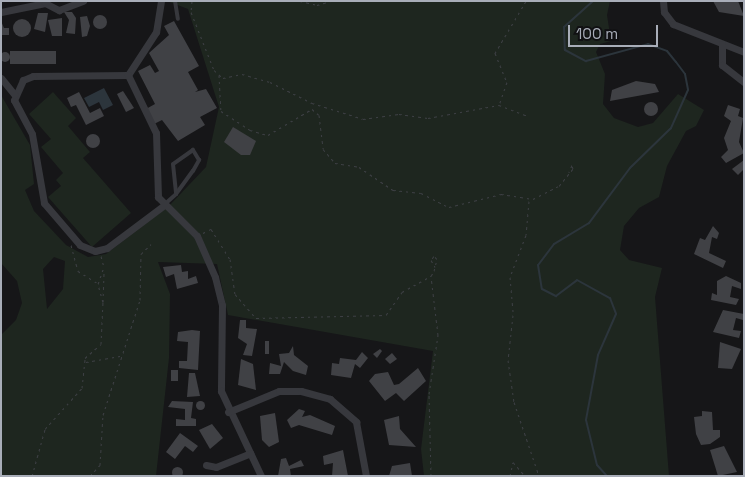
<!DOCTYPE html>
<html>
<head>
<meta charset="utf-8">
<style>
	body { margin:0 }
	#map { position:relative; width:745px; height:477px; overflow:hidden; background:#161618; font-family:"Space Grotesk",sans-serif }
	div>[style] { position:absolute }
	.green>* { inset:0; background:#1e261f }
	.water>* { inset:0; background:#2c353c }
	.stream>* { height:2px; margin:-1px; padding:0 1px; transform-origin:1px; border-radius:1px; background:#2c353c }
	.building>* { inset:0; background:#404145; transform-origin:0 0 }
	.round { border-radius:50% }
	.path>* { height:1px; margin-top:-0.5px; transform-origin:0; background:repeating-linear-gradient(90deg,#3d3f44 0 2.5px,transparent 0 6.5px) }
	.service>* { height:4px; margin:-2px; padding:0 2px; transform-origin:2px; border-radius:2px; background:#37383d }
	.minor>* { height:7px; margin:-3.5px; padding:0 3.5px; transform-origin:3.5px; border-radius:3.5px; background:#37383d }
	span { translate:-50% -50%; white-space:nowrap; text-align:center; line-height:1.15; -webkit-text-stroke:4px #111113; paint-order:stroke }
	.frame { position:absolute; inset:0; border:2px solid #a8adb8; pointer-events:none }
	.scale { position:absolute; left:568px; top:25px; width:90px; height:22px; box-sizing:border-box; border:2px solid #a8adb8; border-top:0; padding-left:6px; font-size:15px; line-height:18px; white-space:nowrap; color:#a8adb8; -webkit-text-stroke:4px #111113; paint-order:stroke }
</style>
</head>
<body>
<div id="map">
	<div class="green">
		<div style="clip-path:polygon(evenodd,167px 1px,610px 1px,607px 15px,611px 41px,600px 44px,596px 52px,605px 74px,603px 104px,614px 118px,638px 127px,653px 123px,678px 94px,704px 110px,696px 126px,686px 131px,667px 166px,659px 197px,639px 208px,624px 226px,620px 250px,629px 260px,662px 268px,655px 297px,669px 476px,424px 476px,421px 449px,433px 351px,228px 315px,217px 264px,158px 262px,170px 294px,169px 358px,156px 476px,1px 476px,1px 335px,16px 320px,22px 303px,17px 281px,1px 263px,1px 95px,30px 145px,34px 184px,25px 190px,34px 211px,66px 245px,88px 257px,106px 254px,168px 207px,206px 167px,219px 107px,188px 9px,167px 1px,54px 257px,65px 261px,63px 289px,47px 309px,43px 269px,54px 257px)"></div>
		<div style="clip-path:polygon(53px 92px,76px 118px,68px 126px,90px 152px,83px 158px,131px 213px,92px 247px,48px 197px,61px 186px,56px 180px,63px 173px,41px 147px,51px 139px,29px 114px)"></div>
	</div>
	<div class="water">
		<div style="clip-path:polygon(104px 88px,113px 105px,103px 110px,99px 102px,89px 107px,84px 98px)"></div>
	</div>
	<div class="stream">
		<div style="left:593px;top:1px;width:39px;rotate:138deg"></div>
		<div style="left:564px;top:27px;width:23px;rotate:88deg"></div>
		<div style="left:565px;top:50px;width:24px;rotate:28deg"></div>
		<div style="left:586px;top:61px;width:64px;rotate:-15.3deg"></div>
		<div style="left:648px;top:44px;width:20px;rotate:20deg"></div>
		<div style="left:667px;top:51px;width:14px;rotate:51deg"></div>
		<div style="left:676px;top:62px;width:15px;rotate:53deg"></div>
		<div style="left:685px;top:74px;width:16px;rotate:79deg"></div>
		<div style="left:688px;top:90px;width:42px;rotate:114.1deg"></div>
		<div style="left:671px;top:128px;width:57px;rotate:135.7deg"></div>
		<div style="left:630px;top:168px;width:69px;rotate:126.7deg"></div>
		<div style="left:589px;top:223px;width:41px;rotate:149deg"></div>
		<div style="left:554px;top:244px;width:26px;rotate:127deg"></div>
		<div style="left:538px;top:265px;width:24px;rotate:81deg"></div>
		<div style="left:542px;top:289px;width:16px;rotate:27deg"></div>
		<div style="left:556px;top:296px;width:26px;rotate:-37deg"></div>
		<div style="left:577px;top:280px;width:38px;rotate:29deg"></div>
		<div style="left:610px;top:298px;width:17px;rotate:69deg"></div>
		<div style="left:616px;top:314px;width:45px;rotate:113.7deg"></div>
		<div style="left:598px;top:355px;width:66px;rotate:100.5deg"></div>
		<div style="left:586px;top:420px;width:46px;rotate:76.3deg"></div>
		<div style="left:597px;top:465px;width:15px;rotate:48deg"></div>
	</div>
	<div class="building">
		<div style="clip-path:polygon(713px 1px,738px 1px,744px 16px,719px 12px)"></div>
		<div style="clip-path:polygon(64px 12px,72px 12px,76px 18px,75px 34px,66px 33px,69px 20px)"></div>
		<div style="clip-path:polygon(38px 13px,48px 13px,45px 32px,34px 29px)"></div>
		<div class="round" style="left:93px;top:15px;width:14px;height:14px"></div>
		<div style="clip-path:polygon(87px 16px,90px 26px,87px 36px,82px 37px,80px 17px)"></div>
		<div style="clip-path:polygon(62px 18px,62px 36px,52px 36px,48px 20px)"></div>
		<div class="round" style="left:13px;top:19px;width:18px;height:18px"></div>
		<div style="clip-path:polygon(1px 21px,4px 28px,9px 28px,9px 35px,1px 35px)"></div>
		<div style="clip-path:polygon(174px 21px,199px 66px,188px 72px,198px 90px,195px 92px,206px 89px,217px 108px,200px 117px,205px 125px,178px 141px,162px 120px,154px 124px,146px 109px,155px 104px,138px 71px,150px 65px,155px 73px,159px 71px,149px 53px,169px 35px,164px 26px)"></div>
		<div style="left:10px;top:51px;width:46px;height:13px"></div>
		<div class="round" style="left:0;top:52px;width:10px;height:10px"></div>
		<div style="clip-path:polygon(636px 81px,655px 84px,659px 92px,610px 101px,612px 90px)"></div>
		<div style="clip-path:polygon(123px 91px,134px 108px,126px 112px,117px 94px)"></div>
		<div style="clip-path:polygon(79px 92px,90px 113px,100px 108px,104px 116px,86px 125px,76px 105px,71px 107px,67px 98px)"></div>
		<div class="round" style="left:644px;top:102px;width:14px;height:14px"></div>
		<div style="clip-path:polygon(728px 105px,740px 109px,738px 116px,743px 118px,739px 142px,744px 153px,726px 163px,721px 157px,728px 150px,724px 138px,731px 121px,724px 116px)"></div>
		<div style="clip-path:polygon(233px 127px,256px 141px,250px 155px,241px 155px,224px 142px)"></div>
		<div class="round" style="left:86px;top:134px;width:14px;height:14px"></div>
		<div style="clip-path:polygon(744px 160px,744px 169px,738px 175px,732px 169px)"></div>
		<div style="clip-path:polygon(713px 226px,719px 233px,717px 239px,712px 237px,709px 253px,726px 261px,723px 268px,694px 254px,700px 238px,705px 240px)"></div>
		<div style="clip-path:polygon(181px 265px,182px 272px,188px 271px,188px 279px,196px 276px,198px 283px,177px 289px,174px 274px,166px 277px,163px 267px)"></div>
		<div style="clip-path:polygon(726px 276px,741px 283px,741px 289px,732px 286px,730px 297px,739px 299px,736px 305px,711px 300px,712px 293px,717px 295px,717px 281px)"></div>
		<div style="clip-path:polygon(723px 310px,744px 314px,743px 320px,736px 318px,733px 330px,741px 331px,739px 338px,713px 332px)"></div>
		<div style="clip-path:polygon(240px 320px,246px 320px,246px 328px,257px 329px,252px 356px,243px 355px,247px 344px,238px 338px)"></div>
		<div style="clip-path:polygon(192px 330px,200px 331px,198px 370px,179px 368px,179px 361px,187px 361px,188px 342px,177px 341px,178px 332px)"></div>
		<div style="left:265px;top:341px;width:4px;height:13px"></div>
		<div style="clip-path:polygon(720px 342px,741px 349px,732px 369px,718px 368px)"></div>
		<div style="clip-path:polygon(293px 346px,294px 355px,308px 366px,306px 375px,293px 371px,284px 362px,280px 374px,269px 374px,270px 363px,281px 366px,279px 354px,289px 353px)"></div>
		<div style="clip-path:polygon(380px 349px,382px 351px,377px 358px,373px 354px)"></div>
		<div style="clip-path:polygon(362px 352px,368px 358px,360px 368px,355px 364px,351px 378px,331px 375px,332px 363px,339px 364px,340px 358px,356px 360px)"></div>
		<div style="clip-path:polygon(392px 353px,397px 359px,390px 364px,385px 359px)"></div>
		<div style="clip-path:polygon(241px 359px,253px 364px,256px 390px,238px 385px)"></div>
		<div style="clip-path:polygon(418px 368px,426px 381px,404px 401px,396px 393px,385px 401px,369px 381px,375px 374px,388px 372px,394px 385px,399px 384px)"></div>
		<div style="left:171px;top:370px;width:7px;height:11px"></div>
		<div style="clip-path:polygon(189px 373px,195px 373px,200px 396px,187px 397px)"></div>
		<div class="round" style="left:195.5px;top:400.5px;width:9px;height:9px"></div>
		<div style="clip-path:polygon(172px 401px,193px 402px,191px 418px,196px 419px,196px 426px,176px 426px,176px 419px,185px 420px,185px 409px,168px 407px)"></div>
		<div style="clip-path:polygon(299px 409px,305px 411px,302px 417px,310px 415px,335px 426px,332px 435px,299px 425px,291px 428px,287px 420px)"></div>
		<div style="clip-path:polygon(702px 411px,712px 412px,713px 430px,720px 430px,720px 437px,710px 444px,701px 445px,696px 434px,694px 417px,702px 416px)"></div>
		<div style="clip-path:polygon(275px 413px,279px 442px,269px 447px,262px 440px,260px 416px)"></div>
		<div style="clip-path:polygon(399px 416px,400px 429px,416px 447px,389px 445px,384px 420px)"></div>
		<div style="clip-path:polygon(212px 424px,223px 438px,210px 449px,199px 430px)"></div>
		<div style="clip-path:polygon(180px 433px,198px 446px,193px 452px,185px 446px,175px 459px,166px 452px)"></div>
		<div style="clip-path:polygon(724px 446px,737px 472px,718px 476px,710px 450px)"></div>
		<div style="clip-path:polygon(343px 450px,348px 476px,332px 476px,333px 463px,324px 465px,323px 456px)"></div>
		<div style="clip-path:polygon(286px 458px,289px 466px,301px 460px,304px 466px,290px 469px,291px 476px,278px 476px,281px 459px)"></div>
		<div style="clip-path:polygon(410px 463px,412px 476px,389px 476px,392px 466px)"></div>
		<div class="round" style="left:171.5px;top:466.5px;width:11px;height:11px"></div>
	</div>
	<div class="path">
		<div style="left:192px;top:1px;width:11px;rotate:95deg"></div>
		<div style="left:191px;top:12px;width:62px;rotate:68.4deg"></div>
		<div style="left:214px;top:70px;width:12px;rotate:42deg"></div>
		<div style="left:223px;top:78px;width:19px;rotate:-12deg"></div>
		<div style="left:242px;top:74px;width:29px;rotate:16deg"></div>
		<div style="left:270px;top:82px;width:47px;rotate:26.6deg"></div>
		<div style="left:312px;top:103px;width:53px;rotate:17.4deg"></div>
		<div style="left:363px;top:119px;width:36px;rotate:-8deg"></div>
		<div style="left:399px;top:114px;width:29px;rotate:8deg"></div>
		<div style="left:428px;top:118px;width:72px;rotate:-10.4deg"></div>
		<div style="left:300px;top:1px;width:17px;rotate:13deg"></div>
		<div style="left:317px;top:5px;width:15px;rotate:-16deg"></div>
		<div style="left:526px;top:1px;width:61px;rotate:120.8deg"></div>
		<div style="left:495px;top:53px;width:31px;rotate:68deg"></div>
		<div style="left:507px;top:82px;width:24px;rotate:109deg"></div>
		<div style="left:499px;top:105px;width:30px;rotate:21deg"></div>
		<div style="left:219px;top:75px;width:36px;rotate:87deg"></div>
		<div style="left:221px;top:111px;width:35px;rotate:33deg"></div>
		<div style="left:250px;top:130px;width:19px;rotate:16deg"></div>
		<div style="left:268px;top:135px;width:51px;rotate:-30.6deg"></div>
		<div style="left:312px;top:109px;width:9px;rotate:41deg"></div>
		<div style="left:319px;top:115px;width:34px;rotate:83deg"></div>
		<div style="left:323px;top:149px;width:18px;rotate:49deg"></div>
		<div style="left:335px;top:163px;width:24px;rotate:9deg"></div>
		<div style="left:359px;top:167px;width:41px;rotate:34.1deg"></div>
		<div style="left:393px;top:190px;width:28px;rotate:6deg"></div>
		<div style="left:421px;top:193px;width:31px;rotate:27deg"></div>
		<div style="left:449px;top:207px;width:54px;rotate:-14deg"></div>
		<div style="left:501px;top:194px;width:32px;rotate:9deg"></div>
		<div style="left:533px;top:199px;width:29px;rotate:-27deg"></div>
		<div style="left:559px;top:186px;width:22px;rotate:-51deg"></div>
		<div style="left:573px;top:169px;width:4px;rotate:-104deg"></div>
		<div style="left:572px;top:165px;width:8px;rotate:113deg"></div>
		<div style="left:529px;top:201px;width:34px;rotate:95deg"></div>
		<div style="left:526px;top:235px;width:45px;rotate:110.9deg"></div>
		<div style="left:510px;top:277px;width:38px;rotate:85deg"></div>
		<div style="left:513px;top:315px;width:45px;rotate:96.3deg"></div>
		<div style="left:508px;top:360px;width:42px;rotate:81.9deg"></div>
		<div style="left:514px;top:402px;width:78px;rotate:71.3deg"></div>
		<div style="left:203px;top:233px;width:9px;rotate:-27deg"></div>
		<div style="left:211px;top:229px;width:36px;rotate:58deg"></div>
		<div style="left:230px;top:259px;width:35px;rotate:82deg"></div>
		<div style="left:235px;top:294px;width:32px;rotate:49deg"></div>
		<div style="left:256px;top:318px;width:130px;rotate:-1.3deg"></div>
		<div style="left:386px;top:315px;width:28px;rotate:-55deg"></div>
		<div style="left:402px;top:292px;width:33px;rotate:-29deg"></div>
		<div style="left:71px;top:245px;width:27px;rotate:75deg"></div>
		<div style="left:78px;top:271px;width:22px;rotate:32deg"></div>
		<div style="left:101px;top:256px;width:11px;rotate:75deg"></div>
		<div style="left:103px;top:302px;width:31px;rotate:-88deg"></div>
		<div style="left:86px;top:362px;width:36px;rotate:-10deg"></div>
		<div style="left:32px;top:476px;width:49px;rotate:-74.5deg"></div>
		<div style="left:45px;top:429px;width:55px;rotate:-47.9deg"></div>
		<div style="left:82px;top:388px;width:30px;rotate:-84deg"></div>
		<div style="left:85px;top:358px;width:21px;rotate:-41deg"></div>
		<div style="left:101px;top:344px;width:42px;rotate:-87.3deg"></div>
		<div style="left:103px;top:302px;width:19px;rotate:-106deg"></div>
		<div style="left:98px;top:284px;width:18px;rotate:-71deg"></div>
		<div style="left:90px;top:476px;width:15px;rotate:-48deg"></div>
		<div style="left:100px;top:465px;width:50px;rotate:-86.6deg"></div>
		<div style="left:103px;top:415px;width:121px;rotate:-72.2deg"></div>
		<div style="left:140px;top:300px;width:46px;rotate:-88.8deg"></div>
		<div style="left:141px;top:254px;width:14px;rotate:-45deg"></div>
		<div style="left:431px;top:476px;width:82px;rotate:-91.4deg"></div>
		<div style="left:429px;top:394px;width:60px;rotate:-81.3deg"></div>
		<div style="left:438px;top:335px;width:59px;rotate:-96.8deg"></div>
		<div style="left:431px;top:276px;width:6px;rotate:-59deg"></div>
		<div style="left:434px;top:271px;width:12px;rotate:-76deg"></div>
		<div style="left:437px;top:259px;width:4px;rotate:-135deg"></div>
		<div style="left:434px;top:256px;width:5px;rotate:127deg"></div>
		<div style="left:431px;top:260px;width:8px;rotate:60deg"></div>
		<div style="left:510px;top:476px;width:14px;rotate:-78deg"></div>
		<div style="left:513px;top:462px;width:18px;rotate:49deg"></div>
	</div>
	<div class="service">
		<div style="left:175px;top:1px;width:18px;rotate:81deg"></div>
		<div style="left:165px;top:204px;width:15px;rotate:-42deg"></div>
		<div style="left:176px;top:194px;width:29px;rotate:-54deg"></div>
		<div style="left:193px;top:171px;width:13px;rotate:-61deg"></div>
		<div style="left:199px;top:160px;width:12px;rotate:-121deg"></div>
		<div style="left:193px;top:150px;width:24px;rotate:145deg"></div>
		<div style="left:173px;top:164px;width:30px;rotate:84deg"></div>
	</div>
	<div class="minor">
		<div style="left:161px;top:1px;width:31px;rotate:99deg"></div>
		<div style="left:156px;top:32px;width:51px;rotate:123.1deg"></div>
		<div style="left:128px;top:75px;width:95px;rotate:179.4deg"></div>
		<div style="left:33px;top:76px;width:11px;rotate:158deg"></div>
		<div style="left:23px;top:80px;width:22px;rotate:114deg"></div>
		<div style="left:14px;top:100px;width:38px;rotate:62deg"></div>
		<div style="left:32px;top:134px;width:70px;rotate:80.1deg"></div>
		<div style="left:44px;top:203px;width:55px;rotate:49.4deg"></div>
		<div style="left:80px;top:245px;width:16px;rotate:22deg"></div>
		<div style="left:95px;top:251px;width:12px;rotate:-14deg"></div>
		<div style="left:107px;top:248px;width:70px;rotate:-36.9deg"></div>
		<div style="left:663px;top:1px;width:11px;rotate:85deg"></div>
		<div style="left:664px;top:12px;width:15px;rotate:53deg"></div>
		<div style="left:673px;top:24px;width:76px;rotate:21.5deg"></div>
		<div style="left:1px;top:12px;width:45px;rotate:-11.6deg"></div>
		<div style="left:45px;top:3px;width:16px;rotate:27deg"></div>
		<div style="left:59px;top:10px;width:26px;rotate:-21deg"></div>
		<div style="left:722px;top:44px;width:21px;rotate:90deg"></div>
		<div style="left:722px;top:65px;width:28px;rotate:38deg"></div>
		<div style="left:128px;top:75px;width:64px;rotate:64.2deg"></div>
		<div style="left:156px;top:133px;width:64px;rotate:88.2deg"></div>
		<div style="left:158px;top:197px;width:55px;rotate:45deg"></div>
		<div style="left:197px;top:236px;width:45px;rotate:66.3deg"></div>
		<div style="left:215px;top:277px;width:29px;rotate:76deg"></div>
		<div style="left:222px;top:305px;width:86px;rotate:90.7deg"></div>
		<div style="left:221px;top:391px;width:94px;rotate:64.8deg"></div>
		<div style="left:1px;top:78px;width:21px;rotate:51deg"></div>
		<div style="left:228px;top:412px;width:55px;rotate:-22.4deg"></div>
		<div style="left:279px;top:391px;width:22px"></div>
		<div style="left:301px;top:391px;width:30px;rotate:15deg"></div>
		<div style="left:330px;top:399px;width:35px;rotate:41deg"></div>
		<div style="left:356px;top:422px;width:55px;rotate:79.5deg"></div>
		<div style="left:206px;top:465px;width:10px;rotate:11deg"></div>
		<div style="left:216px;top:467px;width:37px;rotate:-22deg"></div>
	</div>
	<div class="frame"></div>
	<div class="scale">100 m</div>
</div>
</body>
</html>
